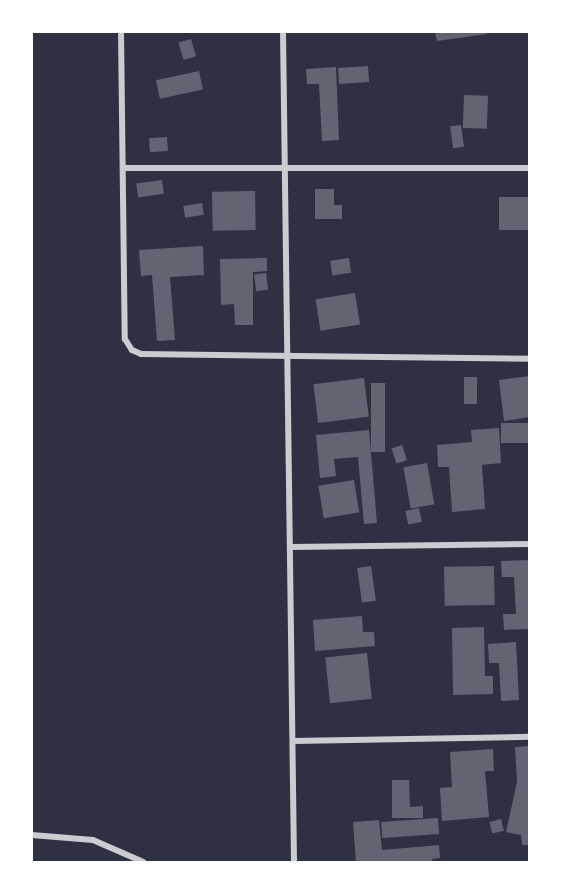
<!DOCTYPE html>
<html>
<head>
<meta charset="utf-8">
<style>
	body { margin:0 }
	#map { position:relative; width:561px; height:894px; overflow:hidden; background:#2d3142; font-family:"Titillium Web",sans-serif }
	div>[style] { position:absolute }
	.building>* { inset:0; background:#626471; transform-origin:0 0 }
	.minor>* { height:6px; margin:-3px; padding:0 3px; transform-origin:3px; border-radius:3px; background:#caccd0 }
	span { translate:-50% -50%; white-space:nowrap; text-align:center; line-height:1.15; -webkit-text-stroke:5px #fff; paint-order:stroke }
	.frame { position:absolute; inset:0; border:33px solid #fff; pointer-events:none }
</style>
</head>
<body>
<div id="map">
	<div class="building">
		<div style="clip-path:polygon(435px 32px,486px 32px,487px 34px,437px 41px)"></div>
		<div style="left:191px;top:39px;width:18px;height:13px;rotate:74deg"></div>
		<div style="left:368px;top:66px;width:16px;height:30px;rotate:86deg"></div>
		<div style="clip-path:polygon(336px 67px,339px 140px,322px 141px,319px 84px,307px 84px,306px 69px)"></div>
		<div style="left:199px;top:71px;width:19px;height:44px;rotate:78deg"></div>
		<div style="left:464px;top:95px;width:24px;height:33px;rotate:2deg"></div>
		<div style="left:461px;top:125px;width:22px;height:11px;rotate:82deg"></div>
		<div style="left:167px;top:137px;width:14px;height:18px;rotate:86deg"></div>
		<div style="left:162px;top:180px;width:14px;height:26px;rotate:82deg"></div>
		<div style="clip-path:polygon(315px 189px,334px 189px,334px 205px,342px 205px,342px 219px,315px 219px)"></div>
		<div style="left:255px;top:191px;width:39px;height:43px;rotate:89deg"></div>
		<div style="left:530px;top:197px;width:33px;height:31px;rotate:90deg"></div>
		<div style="left:202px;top:203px;width:12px;height:19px;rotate:81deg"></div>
		<div style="clip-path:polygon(203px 246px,204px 275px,170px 277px,175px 340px,157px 341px,152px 275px,141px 276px,139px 250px)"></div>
		<div style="clip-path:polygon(267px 258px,267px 271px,253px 272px,253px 325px,235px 325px,234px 304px,221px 305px,220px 259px)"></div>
		<div style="left:349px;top:258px;width:15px;height:19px;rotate:82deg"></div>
		<div style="left:266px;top:273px;width:17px;height:12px;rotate:83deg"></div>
		<div style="left:355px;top:293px;width:32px;height:40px;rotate:81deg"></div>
		<div style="clip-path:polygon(530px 376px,530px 417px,504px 421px,499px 380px)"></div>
		<div style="left:477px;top:377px;width:27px;height:13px;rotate:90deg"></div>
		<div style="left:364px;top:378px;width:39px;height:51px;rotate:83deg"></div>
		<div style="left:371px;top:383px;width:14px;height:69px"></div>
		<div style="left:530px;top:423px;width:20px;height:29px;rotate:90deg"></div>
		<div style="clip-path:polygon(499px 428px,501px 463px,482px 465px,485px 509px,452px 512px,449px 467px,438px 467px,437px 445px,472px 442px,471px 430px)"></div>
		<div style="clip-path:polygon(369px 430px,377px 523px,364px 524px,358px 457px,334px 459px,336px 476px,320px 478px,316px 435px)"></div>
		<div style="left:402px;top:445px;width:16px;height:11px;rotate:72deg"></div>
		<div style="left:427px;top:463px;width:42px;height:24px;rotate:80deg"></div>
		<div style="left:354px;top:480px;width:33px;height:36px;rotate:81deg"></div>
		<div style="left:419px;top:508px;width:14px;height:14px;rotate:78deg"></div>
		<div style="clip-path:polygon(530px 560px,530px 629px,504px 630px,503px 614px,516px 614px,514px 577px,502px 577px,501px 561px)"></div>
		<div style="left:371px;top:566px;width:35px;height:14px;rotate:82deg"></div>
		<div style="left:494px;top:566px;width:39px;height:50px;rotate:89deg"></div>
		<div style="clip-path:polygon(362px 616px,363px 632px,374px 632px,375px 646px,315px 651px,313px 620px)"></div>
		<div style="clip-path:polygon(484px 627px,485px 676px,493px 676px,493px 694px,453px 695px,452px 628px)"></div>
		<div style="clip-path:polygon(516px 642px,519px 700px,501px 701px,499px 663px,489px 663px,488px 644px)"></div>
		<div style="left:367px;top:653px;width:46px;height:42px;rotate:84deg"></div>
		<div style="clip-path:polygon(530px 746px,530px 845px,522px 845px,521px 835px,506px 832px,517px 782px,515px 747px)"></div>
		<div style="clip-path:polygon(493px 749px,494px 771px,485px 771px,489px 817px,442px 821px,440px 788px,452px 787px,450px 752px)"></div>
		<div style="clip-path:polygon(392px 780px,409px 780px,410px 807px,423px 806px,423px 818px,392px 818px)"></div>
		<div style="left:438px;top:818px;width:16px;height:57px;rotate:86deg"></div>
		<div style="left:501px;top:819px;width:12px;height:12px;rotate:76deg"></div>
		<div style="clip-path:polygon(379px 820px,382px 850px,439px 845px,440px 858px,432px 859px,433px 862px,356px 862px,353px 822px)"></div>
	</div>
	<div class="minor">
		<div style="left:121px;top:32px;width:307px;rotate:89.3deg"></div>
		<div style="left:125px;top:339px;width:13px;rotate:58deg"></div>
		<div style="left:132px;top:350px;width:10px;rotate:24deg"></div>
		<div style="left:141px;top:354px;width:389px;rotate:0.7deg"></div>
		<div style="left:283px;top:32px;width:830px;rotate:89.24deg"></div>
		<div style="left:124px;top:168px;width:406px"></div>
		<div style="left:291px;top:547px;width:239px;rotate:-0.7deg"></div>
		<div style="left:293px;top:741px;width:237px;rotate:-1deg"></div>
		<div style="left:32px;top:835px;width:61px;rotate:4.7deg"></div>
		<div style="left:93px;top:840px;width:55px;rotate:23.7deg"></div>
	</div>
	<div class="frame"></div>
</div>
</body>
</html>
